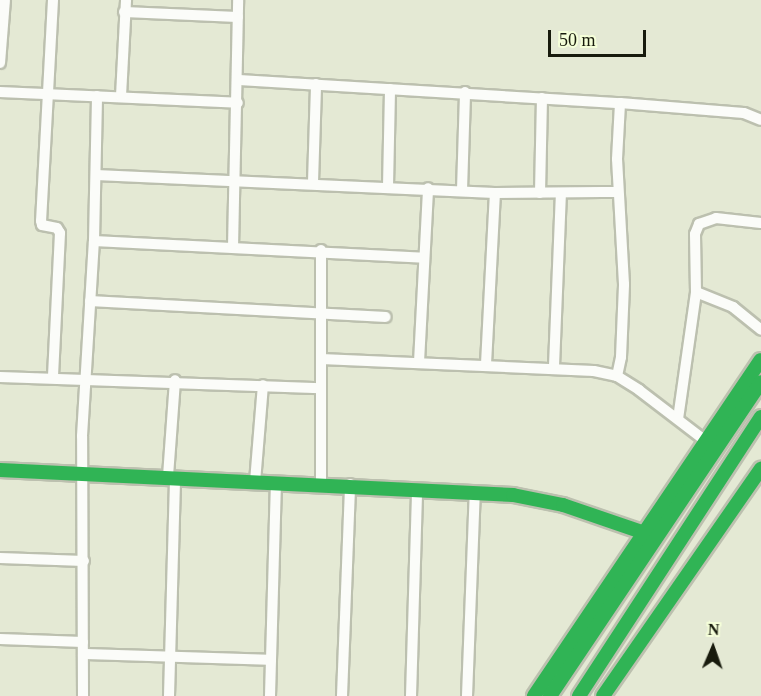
<!DOCTYPE html>
<html>
<head>
<meta charset="utf-8">
<style>
	body { margin:0 }
	#map { position:relative; width:761px; height:696px; overflow:hidden; background:#e4e9d4; font-family:"Times New Roman",serif }
	div>[style] { position:absolute }
	.roads { filter:drop-shadow(2px 0 #bcc0af) drop-shadow(-2px 0 #bcc0af) drop-shadow(0 2px #bcc0af) drop-shadow(0 -2px #bcc0af) }
	.street>* { height:10px; margin:-5px; padding:0 5px; transform-origin:5px; border-radius:5px; background:#fbfcf9 }
	.fast>* { height:14px; margin:-7px; padding:0 7px; transform-origin:7px; border-radius:7px; background:#30b455 }
	span { translate:-50% -50%; white-space:nowrap; text-align:center; line-height:1.15; -webkit-text-stroke:4.5px #f5ffd9; paint-order:stroke }
	.north { position:absolute; left:683px; top:618px; width:60px; height:60px; -webkit-text-stroke:4px #f5ffd9; paint-order:stroke; rotate:2deg; font-size:16px; font-weight:700; line-height:24px; text-align:center; color:#181b0d }
	.north::after { content:''; display:block; margin:auto; width:21px; height:27px; background:#181b0d; clip-path:polygon(50% 0,100% 100%,50% 72%,0 100%) }
	.scale { position:absolute; left:548px; top:30px; width:98px; height:27px; box-sizing:border-box; border:3px solid #181b0d; border-top:0; padding-left:8px; font-size:18px; line-height:21px; white-space:nowrap; color:#181b0d; -webkit-text-stroke:4px #f5ffd9; paint-order:stroke }
</style>
</head>
<body>
<div id="map">
	<div class="roads">
		<div class="street">
			<div style="left:53px;top:0;width:221px;rotate:93.1deg"></div>
			<div style="left:41px;top:221px;width:4px;rotate:76deg"></div>
			<div style="left:42px;top:225px;width:15px;rotate:11deg"></div>
			<div style="left:57px;top:228px;width:6px;rotate:59deg"></div>
			<div style="left:60px;top:233px;width:145px;rotate:92.8deg"></div>
			<div style="left:124px;top:12px;width:114px;rotate:2.5deg"></div>
			<div style="left:0;top:63px;width:63px;rotate:-85.5deg"></div>
			<div style="left:239px;top:80px;width:382px;rotate:3.5deg"></div>
			<div style="left:620px;top:103px;width:124px;rotate:4.6deg"></div>
			<div style="left:744px;top:113px;width:18px;rotate:22deg"></div>
			<div style="left:0;top:92px;width:238px;rotate:2.6deg"></div>
			<div style="left:121px;top:96px;width:96px;rotate:-87deg"></div>
			<div style="left:96px;top:175px;width:399px;rotate:2.6deg"></div>
			<div style="left:495px;top:193px;width:123px;rotate:-0.5deg"></div>
			<div style="left:313px;top:182px;width:98px;rotate:-88.2deg"></div>
			<div style="left:388px;top:186px;width:97px;rotate:-88.8deg"></div>
			<div style="left:462px;top:190px;width:98px;rotate:-88.2deg"></div>
			<div style="left:540px;top:193px;width:95px;rotate:-88.8deg"></div>
			<div style="left:94px;top:241px;width:330px;rotate:2.9deg"></div>
			<div style="left:233px;top:247px;width:247px;rotate:-88.8deg"></div>
			<div style="left:696px;top:292px;width:40px;rotate:22deg"></div>
			<div style="left:733px;top:307px;width:36px;rotate:39deg"></div>
			<div style="left:90px;top:301px;width:296px;rotate:3.1deg"></div>
			<div style="left:321px;top:359px;width:273px;rotate:2.5deg"></div>
			<div style="left:594px;top:371px;width:24px;rotate:12deg"></div>
			<div style="left:617px;top:376px;width:26px;rotate:32deg"></div>
			<div style="left:639px;top:390px;width:91px;rotate:37.4deg"></div>
			<div style="left:419px;top:362px;width:174px;rotate:-87deg"></div>
			<div style="left:486px;top:364px;width:171px;rotate:-87deg"></div>
			<div style="left:554px;top:366px;width:172px;rotate:-87.7deg"></div>
			<div style="left:617px;top:376px;width:19px;rotate:-78deg"></div>
			<div style="left:621px;top:357px;width:73px;rotate:-87.6deg"></div>
			<div style="left:624px;top:284px;width:125px;rotate:-93.2deg"></div>
			<div style="left:617px;top:159px;width:56px;rotate:-86.9deg"></div>
			<div style="left:0;top:377px;width:321px;rotate:2deg"></div>
			<div style="left:678px;top:419px;width:128px;rotate:-81.9deg"></div>
			<div style="left:696px;top:292px;width:58px;rotate:-91deg"></div>
			<div style="left:695px;top:234px;width:11px;rotate:-68deg"></div>
			<div style="left:699px;top:224px;width:18px;rotate:-19deg"></div>
			<div style="left:716px;top:218px;width:45px;rotate:6.3deg"></div>
			<div style="left:168px;top:476px;width:96px;rotate:-85.8deg"></div>
			<div style="left:255px;top:482px;width:97px;rotate:-85.3deg"></div>
			<div style="left:321px;top:483px;width:233px;rotate:-90deg"></div>
			<div style="left:0;top:558px;width:84px;rotate:2deg"></div>
			<div style="left:0;top:639px;width:83px;rotate:2.1deg"></div>
			<div style="left:83px;top:654px;width:188px;rotate:1.8deg"></div>
			<div style="left:83px;top:696px;width:260px;rotate:-90.2deg"></div>
			<div style="left:82px;top:436px;width:195px;rotate:-86.5deg"></div>
			<div style="left:94px;top:241px;width:145px;rotate:-88.8deg"></div>
			<div style="left:169px;top:696px;width:219px;rotate:-88.4deg"></div>
			<div style="left:270px;top:696px;width:213px;rotate:-88.4deg"></div>
			<div style="left:342px;top:696px;width:212px;rotate:-87.8deg"></div>
			<div style="left:411px;top:696px;width:207px;rotate:-88.3deg"></div>
			<div style="left:467px;top:696px;width:204px;rotate:-87.8deg"></div>
		</div>
		<div class="fast">
			<div style="left:0;top:470px;width:514px;rotate:2.79deg"></div>
			<div style="left:513px;top:495px;width:51px;rotate:11.3deg"></div>
			<div style="left:563px;top:505px;width:83px;rotate:18.9deg"></div>
			<div style="left:534px;top:696px;width:405px;rotate:-56deg"></div>
			<div style="left:550px;top:696px;width:378px;rotate:-56.1deg"></div>
			<div style="left:579px;top:696px;width:333px;rotate:-56.9deg"></div>
			<div style="left:603px;top:696px;width:277px;rotate:-55.2deg"></div>
		</div>
	</div>
	<div class="north">N</div>
	<div class="scale">50 m</div>
</div>
</body>
</html>
